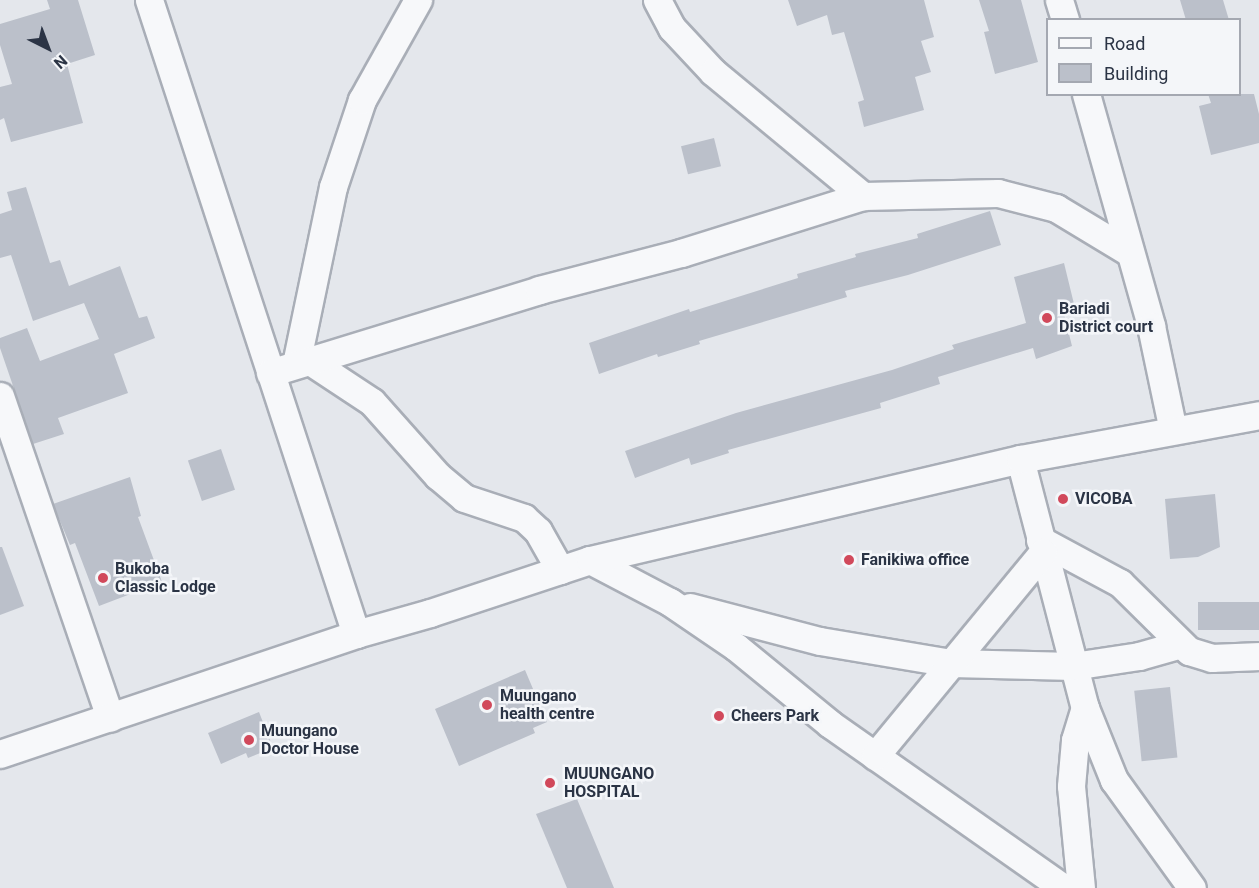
<!DOCTYPE html>
<html>
<head>
<meta charset="utf-8">
<style>
	body { margin:0 }
	#map { position:relative; width:1259px; height:888px; overflow:hidden; background:#e4e7ec; font-family:Roboto,sans-serif }
	div>[style] { position:absolute }
	.building>* { inset:0; background:#bbc0ca; transform-origin:0 0 }
	.roads { filter:drop-shadow(2px 0 #a9aeb7) drop-shadow(-2px 0 #a9aeb7) drop-shadow(0 2px #a9aeb7) drop-shadow(0 -2px #a9aeb7) }
	.minor>* { height:27px; margin:-13.5px; padding:0 13.5px; transform-origin:13.5px; border-radius:13.5px; background:#f7f8fa }
	.dots>* { width:16px; height:16px; translate:-50% -50%; box-sizing:border-box; border:3px solid #f4f6f9; border-radius:50% }
	span { translate:-50% -50%; white-space:nowrap; text-align:center; line-height:1.15; -webkit-text-stroke:5px #f4f6f9; paint-order:stroke }
	.poi-label { font-size:16px; color:#2b3445; font-weight:700 }
	.left { translate:0 -50%; text-align:left }
	.legend { position:absolute; left:1046px; top:18px; width:195px; height:78px; box-sizing:border-box; background:#f4f6f9; border:2px solid #a4a8b1; margin:0; padding:8px 10px; list-style:none; font-size:18px; color:#2b3445 }
	.legend li { display:flex; align-items:center; gap:12px; height:30px }
	.legend b { width:30px; border:2px solid #a4a8b1 }
	.north { position:absolute; left:18px; top:18px; width:60px; height:60px; -webkit-text-stroke:4px #f4f6f9; paint-order:stroke; rotate:138deg; font-size:16px; font-weight:700; line-height:24px; text-align:center; color:#2b3445 }
	.north::after { content:''; display:block; margin:auto; width:21px; height:27px; background:#2b3445; clip-path:polygon(50% 0,100% 100%,50% 72%,0 100%) }
</style>
</head>
<body>
<div id="map">
	<div class="building">
		<div style="clip-path:polygon(47px 0,78px 0,95px 55px,67px 64px,83px 123px,11px 142px,4px 118px,0 120px,0 87px,12px 84px,0 45px,0 24px,50px 9px)"></div>
		<div style="clip-path:polygon(788px 0,924px 0,934px 37px,921px 41px,931px 72px,915px 77px,924px 110px,864px 127px,858px 102px,864px 100px,844px 32px,832px 35px,827px 15px,797px 26px)"></div>
		<div style="clip-path:polygon(979px 0,1021px 0,1038px 62px,995px 74px,984px 32px,989px 31px)"></div>
		<div style="clip-path:polygon(1180px 0,1223px 0,1229px 20px,1186px 20px)"></div>
		<div style="clip-path:polygon(1208px 94px,1254px 94px,1259px 114px,1259px 143px,1211px 155px,1199px 106px,1211px 103px)"></div>
		<div style="left:714px;top:138px;width:29px;height:34px;rotate:76deg"></div>
		<div style="clip-path:polygon(26px 187px,50px 263px,60px 260px,69px 286px,120px 266px,139px 318px,147px 316px,155px 338px,114px 354px,128px 393px,58px 418px,64px 434px,33px 444px,0 348px,0 338px,27px 328px,40px 361px,99px 339px,84px 303px,33px 321px,11px 255px,0 258px,0 214px,12px 210px,7px 192px)"></div>
		<div style="clip-path:polygon(990px 211px,1001px 245px,908px 275px,845px 291px,847px 297px,699px 341px,700px 344px,658px 357px,657px 354px,599px 374px,589px 343px,689px 309px,690px 312px,798px 278px,797px 274px,856px 257px,855px 254px,918px 238px,917px 234px)"></div>
		<div style="clip-path:polygon(1064px 263px,1074px 304px,1063px 310px,1072px 346px,1036px 359px,1033px 348px,938px 377px,940px 384px,880px 403px,881px 408px,728px 450px,729px 453px,691px 465px,689px 458px,635px 478px,625px 451px,736px 413px,892px 370px,954px 349px,952px 345px,1026px 323px,1014px 277px)"></div>
		<div style="left:221px;top:449px;width:43px;height:35px;rotate:71deg"></div>
		<div style="clip-path:polygon(130px 477px,141px 516px,138px 517px,162px 582px,99px 606px,75px 543px,70px 545px,53px 504px)"></div>
		<div style="clip-path:polygon(1215px 494px,1220px 547px,1198px 557px,1170px 559px,1165px 499px)"></div>
		<div style="clip-path:polygon(0 547px,2px 547px,24px 606px,0 615px)"></div>
		<div style="left:1259px;top:602px;width:28px;height:61px;rotate:90deg"></div>
		<div style="clip-path:polygon(525px 670px,547px 722px,533px 728px,535px 733px,459px 766px,435px 709px)"></div>
		<div style="left:1170px;top:687px;width:71px;height:36px;rotate:84deg"></div>
		<div style="clip-path:polygon(259px 712px,273px 748px,248px 758px,246px 753px,221px 764px,208px 733px)"></div>
		<div style="clip-path:polygon(577px 799px,614px 888px,567px 888px,536px 814px)"></div>
	</div>
	<div class="roads">
		<div class="minor">
			<div style="left:149px;top:0;width:667px;rotate:71.92deg"></div>
			<div style="left:657px;top:0;width:32px;rotate:62deg"></div>
			<div style="left:672px;top:28px;width:60px;rotate:47deg"></div>
			<div style="left:713px;top:72px;width:195px;rotate:39.6deg"></div>
			<div style="left:1059px;top:0;width:21px;rotate:73deg"></div>
			<div style="left:1086px;top:94px;width:241px;rotate:74.3deg"></div>
			<div style="left:1151px;top:326px;width:106px;rotate:78.1deg"></div>
			<div style="left:310px;top:361px;width:74px;rotate:33.5deg"></div>
			<div style="left:372px;top:402px;width:99px;rotate:48.3deg"></div>
			<div style="left:438px;top:476px;width:34px;rotate:40deg"></div>
			<div style="left:464px;top:498px;width:63px;rotate:18.4deg"></div>
			<div style="left:524px;top:518px;width:19px;rotate:43deg"></div>
			<div style="left:538px;top:531px;width:45px;rotate:60.6deg"></div>
			<div style="left:296px;top:364px;width:181px;rotate:-78.2deg"></div>
			<div style="left:333px;top:187px;width:92px;rotate:-71.6deg"></div>
			<div style="left:362px;top:100px;width:115px;rotate:-60.8deg"></div>
			<div style="left:270px;top:373px;width:282px;rotate:-17.1deg"></div>
			<div style="left:539px;top:290px;width:147px;rotate:-14.6deg"></div>
			<div style="left:681px;top:253px;width:191px;rotate:-17.4deg"></div>
			<div style="left:863px;top:196px;width:135px;rotate:-1.3deg"></div>
			<div style="left:998px;top:193px;width:60px;rotate:14.5deg"></div>
			<div style="left:1056px;top:208px;width:85px;rotate:31.1deg"></div>
			<div style="left:0;top:396px;width:340px;rotate:71.1deg"></div>
			<div style="left:1020px;top:459px;width:257px;rotate:75.4deg"></div>
			<div style="left:1085px;top:708px;width:78px;rotate:68.1deg"></div>
			<div style="left:1114px;top:780px;width:133px;rotate:54.2deg"></div>
			<div style="left:1040px;top:540px;width:91px;rotate:28.3deg"></div>
			<div style="left:1120px;top:583px;width:97px;rotate:44.6deg"></div>
			<div style="left:1189px;top:651px;width:24px;rotate:17deg"></div>
			<div style="left:1212px;top:658px;width:47px;rotate:-2.4deg"></div>
			<div style="left:590px;top:560px;width:90px;rotate:27.7deg"></div>
			<div style="left:670px;top:602px;width:80px;rotate:34.3deg"></div>
			<div style="left:736px;top:647px;width:122px;rotate:39.3deg"></div>
			<div style="left:830px;top:724px;width:285px;rotate:35.1deg"></div>
			<div style="left:690px;top:607px;width:134px;rotate:14.7deg"></div>
			<div style="left:820px;top:641px;width:133px;rotate:9.5deg"></div>
			<div style="left:951px;top:663px;width:122px;rotate:1.4deg"></div>
			<div style="left:1073px;top:666px;width:67px;rotate:-8.6deg"></div>
			<div style="left:1139px;top:656px;width:44px;rotate:-15.9deg"></div>
			<div style="left:0;top:754px;width:376px;rotate:-18.6deg"></div>
			<div style="left:356px;top:634px;width:77px;rotate:-15.8deg"></div>
			<div style="left:430px;top:613px;width:169px;rotate:-18.3deg"></div>
			<div style="left:590px;top:560px;width:442px;rotate:-13.2deg"></div>
			<div style="left:1020px;top:459px;width:243px;rotate:-10.4deg"></div>
			<div style="left:875px;top:756px;width:264px;rotate:-50.5deg"></div>
			<div style="left:1081px;top:888px;width:102px;rotate:-95.6deg"></div>
			<div style="left:1071px;top:786px;width:46px;rotate:-85deg"></div>
			<div style="left:1075px;top:740px;width:34px;rotate:-73deg"></div>
		</div>
	</div>
	<div class="dots">
		<div style="left:1047px;top:318px;background:#d1495b"></div>
		<div style="left:1063px;top:499px;background:#d1495b"></div>
		<div style="left:849px;top:560px;background:#d1495b"></div>
		<div style="left:103px;top:578px;background:#d1495b"></div>
		<div style="left:487px;top:705px;background:#d1495b"></div>
		<div style="left:719px;top:716px;background:#d1495b"></div>
		<div style="left:249px;top:740px;background:#d1495b"></div>
		<div style="left:550px;top:783px;background:#d1495b"></div>
	</div>
	<div class="poi-label">
		<span class="left" style="left:1059px;top:318px">Bariadi<br>District court</span>
		<span class="left" style="left:1075px;top:499px">VICOBA</span>
		<span class="left" style="left:861px;top:560px">Fanikiwa office</span>
		<span class="left" style="left:115px;top:578px">Bukoba<br>Classic Lodge</span>
		<span class="left" style="left:500px;top:705px">Muungano<br>health centre</span>
		<span class="left" style="left:731px;top:716px">Cheers Park</span>
		<span class="left" style="left:261px;top:740px">Muungano<br>Doctor House</span>
		<span class="left" style="left:564px;top:783px">MUUNGANO<br>HOSPITAL</span>
	</div>
	<ul class="legend">
	<li><b style="height:8px;background:#f7f8fa"></b>Road</li>
	<li><b style="height:16px;background:#bbc0ca"></b>Building</li>
	</ul>
	<div class="north">N</div>
</div>
</body>
</html>
